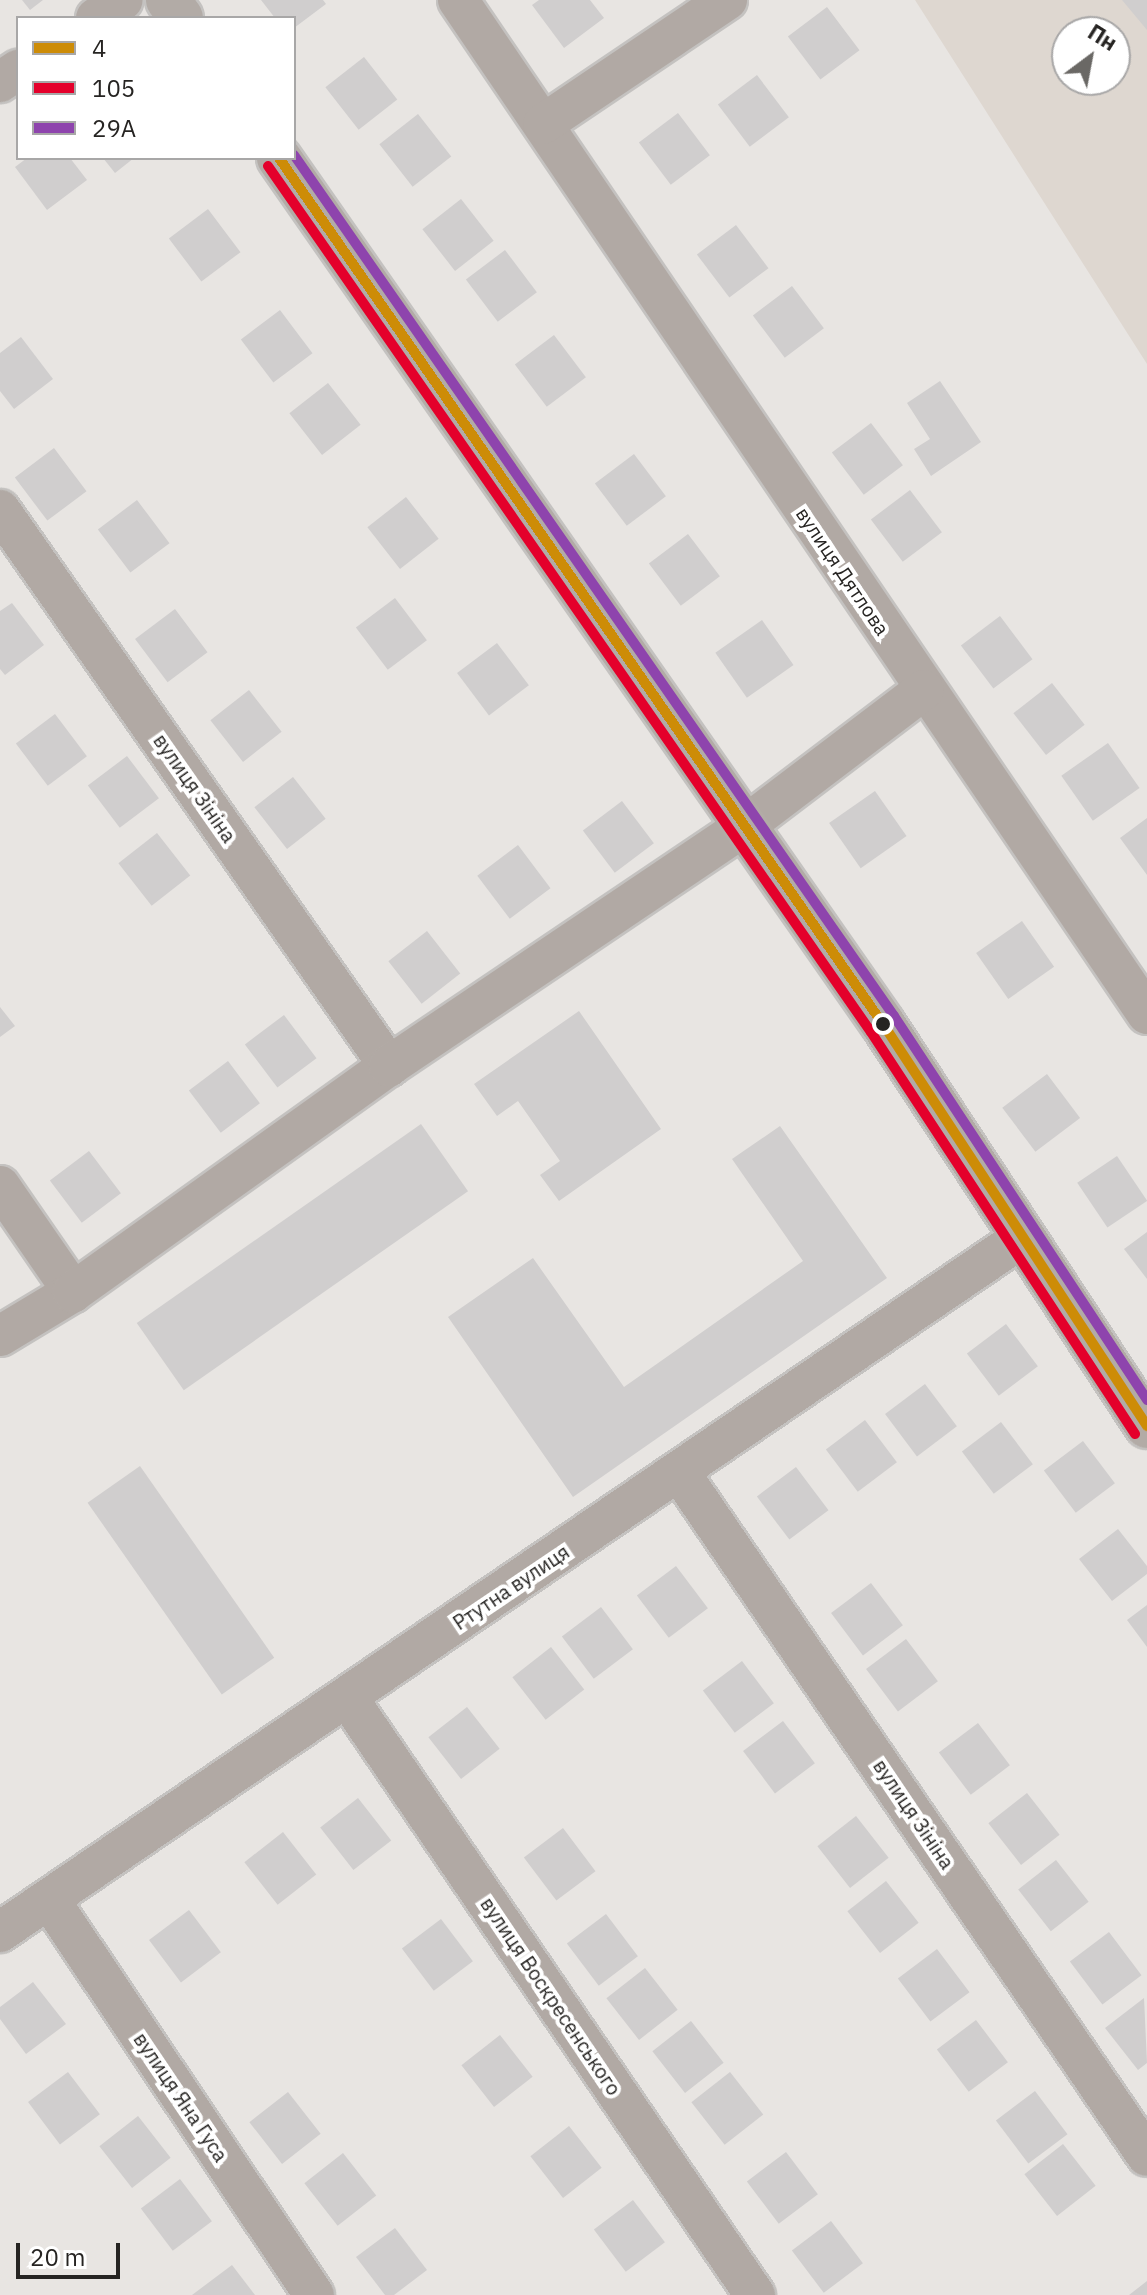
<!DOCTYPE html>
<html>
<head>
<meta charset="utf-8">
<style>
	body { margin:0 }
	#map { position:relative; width:1147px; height:2295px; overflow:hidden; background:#e8e5e2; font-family:"IBM Plex Sans",sans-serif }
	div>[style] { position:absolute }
	.built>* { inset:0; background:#ded7d0 }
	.building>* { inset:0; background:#d0cece; transform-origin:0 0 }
	.roads { filter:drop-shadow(2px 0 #c4c2c0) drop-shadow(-2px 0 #c4c2c0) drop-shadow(0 2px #c4c2c0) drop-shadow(0 -2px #c4c2c0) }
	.minor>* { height:40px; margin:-20px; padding:0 20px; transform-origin:20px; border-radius:20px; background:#b1a9a4 }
	.major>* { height:44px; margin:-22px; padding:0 22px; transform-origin:22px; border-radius:22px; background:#b2aba6 }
	.bus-1>* { height:10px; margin:-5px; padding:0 5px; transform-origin:5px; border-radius:5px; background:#cd8c07 }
	.bus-2>* { height:10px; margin:-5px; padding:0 5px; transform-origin:5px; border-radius:5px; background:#e4002b }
	.bus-3>* { height:10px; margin:-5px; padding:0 5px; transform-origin:5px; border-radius:5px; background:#8e44ad }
	.dots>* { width:22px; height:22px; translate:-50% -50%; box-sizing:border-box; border:4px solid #fff; border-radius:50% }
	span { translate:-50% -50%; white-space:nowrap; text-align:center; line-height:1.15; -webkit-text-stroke:8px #fff; paint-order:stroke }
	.street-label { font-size:20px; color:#262422 }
	.legend { position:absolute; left:16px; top:16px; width:280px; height:144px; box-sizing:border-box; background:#fff; border:2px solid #a8a7a7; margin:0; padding:10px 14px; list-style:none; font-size:24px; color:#262422 }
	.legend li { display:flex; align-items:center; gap:16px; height:40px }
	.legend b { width:40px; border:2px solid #a8a7a7 }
	.north { position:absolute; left:1051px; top:16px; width:80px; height:80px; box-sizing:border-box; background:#fff; border:2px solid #a8a7a7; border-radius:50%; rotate:32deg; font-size:22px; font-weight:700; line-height:32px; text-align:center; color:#262422 }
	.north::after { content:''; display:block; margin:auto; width:28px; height:36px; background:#6a6865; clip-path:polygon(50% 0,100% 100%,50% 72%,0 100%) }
	.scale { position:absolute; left:16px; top:2243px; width:104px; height:36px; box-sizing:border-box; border:4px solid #262422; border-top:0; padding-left:10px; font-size:24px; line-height:28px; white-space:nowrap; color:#262422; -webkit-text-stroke:6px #fff; paint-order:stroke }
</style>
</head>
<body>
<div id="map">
	<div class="built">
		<div style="clip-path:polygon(evenodd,915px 0,1147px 0,1147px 364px,915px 0,1067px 32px,1115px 32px,1115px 80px,1067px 80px,1067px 32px)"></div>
	</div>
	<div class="building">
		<div style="clip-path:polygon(22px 0,43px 0,30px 10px)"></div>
		<div style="clip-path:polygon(261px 0,323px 0,326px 4px,294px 28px,294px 18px,275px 18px)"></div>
		<div style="clip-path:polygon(539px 0,590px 0,604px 18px,564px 48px,532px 5px)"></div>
		<div style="clip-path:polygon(1122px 0,1147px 0,1147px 30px)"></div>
		<div style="left:827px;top:7px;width:54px;height:49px;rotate:53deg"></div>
		<div style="left:364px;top:57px;width:54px;height:49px;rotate:52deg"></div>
		<div style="left:757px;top:75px;width:53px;height:49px;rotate:53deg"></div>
		<div style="left:678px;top:113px;width:53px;height:49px;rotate:53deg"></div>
		<div style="left:418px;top:114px;width:54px;height:49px;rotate:52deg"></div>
		<div style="clip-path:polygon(27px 158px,70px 158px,87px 180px,47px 210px,15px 167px)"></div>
		<div style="clip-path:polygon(103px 158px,134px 158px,115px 173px)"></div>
		<div style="left:461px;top:199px;width:53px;height:49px;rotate:52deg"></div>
		<div style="left:208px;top:209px;width:54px;height:49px;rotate:53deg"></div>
		<div style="left:736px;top:225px;width:54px;height:49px;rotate:53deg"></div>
		<div style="left:505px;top:250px;width:53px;height:49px;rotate:53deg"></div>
		<div style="left:792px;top:286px;width:53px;height:49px;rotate:53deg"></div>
		<div style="left:280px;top:310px;width:54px;height:49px;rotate:53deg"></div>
		<div style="left:554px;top:335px;width:53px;height:49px;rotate:53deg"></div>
		<div style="clip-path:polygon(21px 337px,53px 379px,14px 409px,0 391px,0 353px)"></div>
		<div style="clip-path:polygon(940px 381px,981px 442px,931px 476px,914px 449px,930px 439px,907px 403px)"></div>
		<div style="left:328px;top:383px;width:53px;height:49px;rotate:52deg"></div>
		<div style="left:871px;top:423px;width:53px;height:49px;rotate:53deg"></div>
		<div style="left:54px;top:448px;width:54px;height:49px;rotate:53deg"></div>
		<div style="left:634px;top:454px;width:53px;height:49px;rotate:53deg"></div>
		<div style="left:910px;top:490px;width:53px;height:49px;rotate:53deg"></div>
		<div style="left:406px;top:497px;width:53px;height:49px;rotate:52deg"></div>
		<div style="left:137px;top:500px;width:54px;height:49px;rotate:53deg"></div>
		<div style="left:688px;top:534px;width:53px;height:49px;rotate:53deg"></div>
		<div style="left:395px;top:598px;width:53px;height:49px;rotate:53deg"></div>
		<div style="clip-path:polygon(12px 603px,44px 645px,5px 675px,0 669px,0 611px)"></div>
		<div style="left:175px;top:609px;width:54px;height:50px;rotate:53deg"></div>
		<div style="left:1000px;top:616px;width:54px;height:49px;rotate:53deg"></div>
		<div style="left:762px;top:620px;width:55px;height:57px;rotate:55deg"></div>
		<div style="left:497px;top:643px;width:53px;height:50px;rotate:53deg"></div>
		<div style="left:1052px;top:683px;width:53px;height:49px;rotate:52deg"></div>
		<div style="left:249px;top:690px;width:53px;height:49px;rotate:52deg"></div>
		<div style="left:55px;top:714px;width:53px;height:49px;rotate:53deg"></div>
		<div style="left:1108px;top:743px;width:55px;height:57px;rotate:55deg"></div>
		<div style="left:127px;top:756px;width:53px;height:49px;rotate:53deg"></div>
		<div style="left:293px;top:777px;width:53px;height:49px;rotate:52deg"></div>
		<div style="left:875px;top:791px;width:55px;height:56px;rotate:55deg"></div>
		<div style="left:622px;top:801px;width:53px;height:49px;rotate:53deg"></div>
		<div style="clip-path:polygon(1147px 818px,1147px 875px,1120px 838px)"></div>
		<div style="left:157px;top:833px;width:54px;height:49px;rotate:52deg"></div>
		<div style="left:518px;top:845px;width:54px;height:51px;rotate:53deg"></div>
		<div style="left:1022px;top:921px;width:56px;height:56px;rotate:55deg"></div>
		<div style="left:427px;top:931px;width:54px;height:49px;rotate:52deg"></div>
		<div style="clip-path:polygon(0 1007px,15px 1026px,0 1037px)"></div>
		<div style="clip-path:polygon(579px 1011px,661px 1129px,559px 1201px,540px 1175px,560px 1161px,518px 1101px,497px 1116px,474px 1084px)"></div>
		<div style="left:284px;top:1015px;width:54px;height:49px;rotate:53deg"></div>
		<div style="left:228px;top:1061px;width:53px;height:49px;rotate:53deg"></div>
		<div style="left:1047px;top:1074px;width:55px;height:56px;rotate:53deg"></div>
		<div style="left:421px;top:1124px;width:82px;height:347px;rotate:55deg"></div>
		<div style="clip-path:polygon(780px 1126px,887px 1278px,573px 1497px,448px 1317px,533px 1258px,624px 1387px,803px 1261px,732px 1159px)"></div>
		<div style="left:89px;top:1151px;width:53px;height:49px;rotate:53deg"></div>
		<div style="left:1117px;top:1156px;width:54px;height:48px;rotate:56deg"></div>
		<div style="clip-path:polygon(1147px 1232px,1147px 1279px,1124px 1249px)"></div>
		<div style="left:1006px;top:1324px;width:53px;height:49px;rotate:53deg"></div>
		<div style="left:925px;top:1384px;width:53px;height:50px;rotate:53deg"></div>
		<div style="left:865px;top:1420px;width:53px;height:49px;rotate:53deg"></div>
		<div style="left:1001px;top:1422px;width:53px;height:49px;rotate:53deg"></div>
		<div style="left:1083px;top:1441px;width:53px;height:49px;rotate:53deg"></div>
		<div style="left:140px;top:1466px;width:234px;height:64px;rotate:55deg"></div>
		<div style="left:796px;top:1467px;width:54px;height:49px;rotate:53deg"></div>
		<div style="clip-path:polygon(1118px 1529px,1147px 1566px,1147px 1574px,1112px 1601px,1079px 1559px)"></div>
		<div style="left:676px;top:1566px;width:53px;height:49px;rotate:53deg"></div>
		<div style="left:871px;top:1583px;width:53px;height:50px;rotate:53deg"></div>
		<div style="clip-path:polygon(1147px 1605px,1147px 1647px,1127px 1620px)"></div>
		<div style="left:601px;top:1607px;width:53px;height:49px;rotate:53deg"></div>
		<div style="left:906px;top:1639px;width:53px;height:50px;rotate:53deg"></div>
		<div style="left:551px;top:1647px;width:54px;height:49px;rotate:52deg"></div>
		<div style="left:742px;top:1661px;width:53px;height:49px;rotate:53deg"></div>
		<div style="left:467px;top:1707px;width:53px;height:49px;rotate:52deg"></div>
		<div style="left:783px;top:1721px;width:53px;height:50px;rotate:53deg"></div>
		<div style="left:978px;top:1723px;width:53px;height:49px;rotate:53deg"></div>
		<div style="left:1027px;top:1793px;width:53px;height:49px;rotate:52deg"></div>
		<div style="left:358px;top:1798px;width:54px;height:48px;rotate:52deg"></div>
		<div style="left:856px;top:1816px;width:53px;height:49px;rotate:52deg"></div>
		<div style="left:563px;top:1828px;width:54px;height:49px;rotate:53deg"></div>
		<div style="left:283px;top:1832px;width:54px;height:49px;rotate:52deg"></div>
		<div style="left:1056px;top:1860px;width:53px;height:48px;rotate:52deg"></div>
		<div style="left:886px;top:1881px;width:53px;height:49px;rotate:52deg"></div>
		<div style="left:189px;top:1910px;width:53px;height:50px;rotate:53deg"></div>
		<div style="left:606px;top:1914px;width:53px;height:49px;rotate:53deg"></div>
		<div style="left:441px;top:1919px;width:53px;height:49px;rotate:53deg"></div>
		<div style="left:1109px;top:1932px;width:54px;height:49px;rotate:53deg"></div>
		<div style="left:937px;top:1949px;width:54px;height:49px;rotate:53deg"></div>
		<div style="left:645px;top:1968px;width:53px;height:49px;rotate:52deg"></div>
		<div style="clip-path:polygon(33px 1982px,66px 2024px,26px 2054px,0 2019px,0 2007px)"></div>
		<div style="clip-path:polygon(1144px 1998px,1147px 2063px,1138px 2070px,1105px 2028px)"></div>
		<div style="left:976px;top:2020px;width:53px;height:49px;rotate:53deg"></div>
		<div style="left:691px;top:2021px;width:53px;height:49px;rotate:52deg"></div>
		<div style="left:500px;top:2035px;width:53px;height:49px;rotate:52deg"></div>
		<div style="left:68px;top:2072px;width:53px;height:50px;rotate:53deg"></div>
		<div style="left:730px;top:2072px;width:54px;height:49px;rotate:52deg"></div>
		<div style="left:1035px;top:2091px;width:54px;height:49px;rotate:53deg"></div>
		<div style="left:288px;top:2092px;width:53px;height:49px;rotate:52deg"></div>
		<div style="left:138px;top:2116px;width:53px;height:49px;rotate:52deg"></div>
		<div style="left:569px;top:2126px;width:53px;height:49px;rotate:52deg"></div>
		<div style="left:1063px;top:2144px;width:53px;height:49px;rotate:52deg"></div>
		<div style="left:786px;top:2152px;width:53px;height:49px;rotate:53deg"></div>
		<div style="left:343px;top:2153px;width:54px;height:49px;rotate:52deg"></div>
		<div style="left:180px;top:2179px;width:53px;height:49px;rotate:53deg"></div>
		<div style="left:633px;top:2200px;width:53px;height:49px;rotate:53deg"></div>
		<div style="left:831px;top:2221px;width:53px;height:49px;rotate:53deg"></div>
		<div style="clip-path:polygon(395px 2228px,427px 2270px,394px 2295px,385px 2295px,356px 2257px)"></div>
		<div style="clip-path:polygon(232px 2265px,255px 2295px,192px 2295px)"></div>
		<div style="clip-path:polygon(1147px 2281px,1147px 2295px,1129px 2295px)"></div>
	</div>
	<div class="roads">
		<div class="minor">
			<div style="left:458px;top:0;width:1226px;rotate:55.8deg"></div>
			<div style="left:96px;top:18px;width:32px;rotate:-34deg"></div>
			<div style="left:0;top:82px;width:22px;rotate:-34deg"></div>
			<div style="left:543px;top:124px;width:222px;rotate:-34deg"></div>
			<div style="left:0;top:510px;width:679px;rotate:55.02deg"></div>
			<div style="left:0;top:1186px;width:129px;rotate:55.4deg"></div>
			<div style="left:0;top:1336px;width:85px;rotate:-31.1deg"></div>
			<div style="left:73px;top:1292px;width:388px;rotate:-35.6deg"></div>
			<div style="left:389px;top:1066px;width:431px;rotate:-34deg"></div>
			<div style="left:746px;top:825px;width:223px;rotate:-37.2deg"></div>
			<div style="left:680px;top:1473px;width:827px;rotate:55.64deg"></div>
			<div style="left:347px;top:1697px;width:724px;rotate:55.7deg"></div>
			<div style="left:49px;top:1899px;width:476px;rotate:56.2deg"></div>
			<div style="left:0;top:1932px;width:1233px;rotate:-34.19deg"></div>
		</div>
		<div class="major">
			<div style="left:168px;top:0;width:22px;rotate:54deg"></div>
			<div style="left:279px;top:158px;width:1056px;rotate:55.11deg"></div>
			<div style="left:883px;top:1024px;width:481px;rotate:56.7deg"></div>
		</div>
	</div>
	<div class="bus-1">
		<div style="left:279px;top:158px;width:1056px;rotate:55.11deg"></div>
		<div style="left:883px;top:1024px;width:481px;rotate:56.7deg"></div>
	</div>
	<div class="bus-2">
		<div style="left:268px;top:166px;width:1055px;rotate:55.15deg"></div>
		<div style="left:871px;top:1032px;width:481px;rotate:56.7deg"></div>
	</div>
	<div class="bus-3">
		<div style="left:294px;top:155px;width:1049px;rotate:55.13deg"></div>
		<div style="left:894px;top:1016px;width:460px;rotate:56.6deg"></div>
	</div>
	<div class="dots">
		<div style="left:883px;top:1024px;background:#262422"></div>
	</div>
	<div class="street-label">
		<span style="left:843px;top:571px;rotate:56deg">вулиця Дятлова</span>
		<span style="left:195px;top:788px;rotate:55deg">вулиця Зініна</span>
		<span style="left:511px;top:1587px;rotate:-34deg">Ртутна вулиця</span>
		<span style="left:914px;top:1814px;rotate:56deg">вулиця Зініна</span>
		<span style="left:551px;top:1996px;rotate:56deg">вулиця Воскресенського</span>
		<span style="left:181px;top:2097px;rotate:56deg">вулиця Яна Гуса</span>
	</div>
	<ul class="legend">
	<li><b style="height:10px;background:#cd8c07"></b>4</li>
	<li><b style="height:10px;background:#e4002b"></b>105</li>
	<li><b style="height:10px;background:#8e44ad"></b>29A</li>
	</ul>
	<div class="north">Пн</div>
	<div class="scale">20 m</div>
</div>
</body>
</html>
